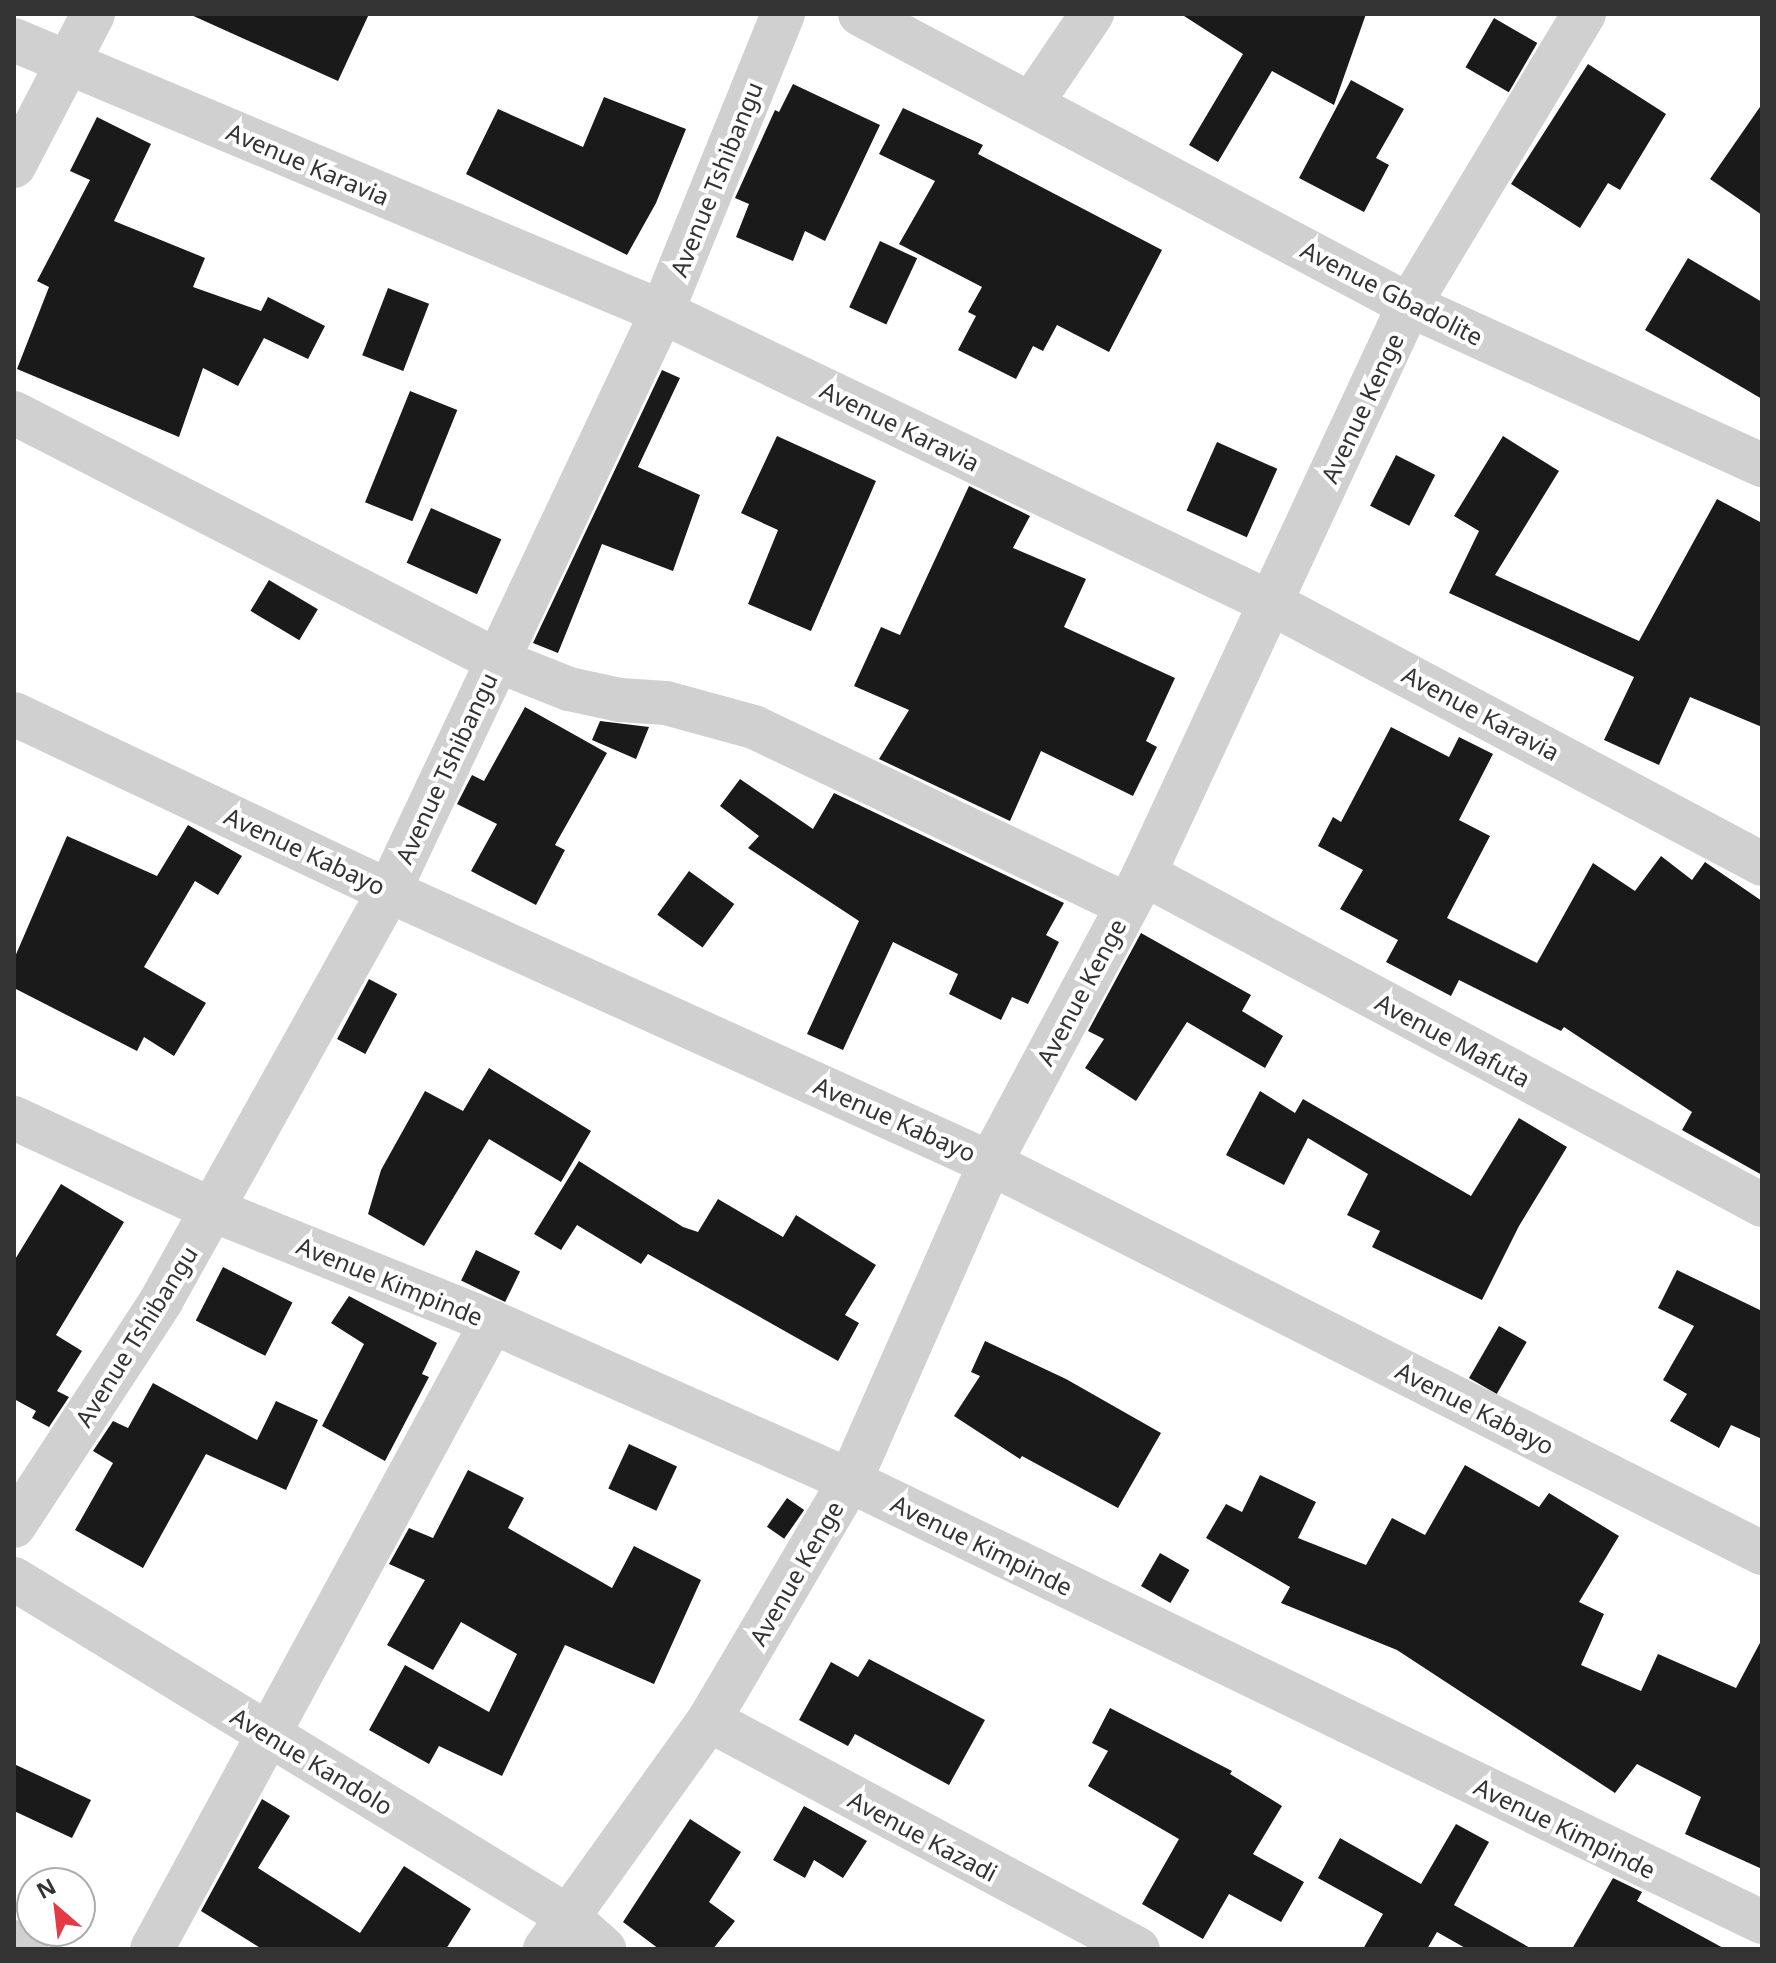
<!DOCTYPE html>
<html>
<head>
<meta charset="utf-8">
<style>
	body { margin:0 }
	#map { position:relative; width:1776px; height:1963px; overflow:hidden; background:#fff; font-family:"Noto Sans",sans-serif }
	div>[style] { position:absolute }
	.building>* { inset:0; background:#1a1a1a; transform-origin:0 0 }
	.street>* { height:44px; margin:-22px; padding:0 22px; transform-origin:22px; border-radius:22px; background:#d0d0d0 }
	span { translate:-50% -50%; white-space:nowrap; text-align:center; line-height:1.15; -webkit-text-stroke:8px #fff; paint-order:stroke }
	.street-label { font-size:24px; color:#333 }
	.frame { position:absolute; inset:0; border:16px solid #333; pointer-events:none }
	.north { position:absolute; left:16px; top:1867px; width:80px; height:80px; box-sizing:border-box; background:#fff; border:2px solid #adadad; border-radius:50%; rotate:332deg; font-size:22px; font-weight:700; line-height:32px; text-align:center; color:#333 }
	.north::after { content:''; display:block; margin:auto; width:28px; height:36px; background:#e63946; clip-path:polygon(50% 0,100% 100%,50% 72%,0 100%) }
</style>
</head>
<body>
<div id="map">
	<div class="building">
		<div style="clip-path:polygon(189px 14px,369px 14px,338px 81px)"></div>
		<div style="clip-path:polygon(1181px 14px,1366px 14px,1334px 105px,1272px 71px,1218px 162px,1189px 145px,1243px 54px)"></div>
		<div style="left:1494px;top:18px;width:50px;height:57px;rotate:30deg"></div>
		<div style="clip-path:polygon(1588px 64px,1666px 114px,1620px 190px,1608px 183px,1580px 228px,1511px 184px)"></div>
		<div style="clip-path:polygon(1351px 80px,1404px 109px,1376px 158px,1389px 165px,1364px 212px,1299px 178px)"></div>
		<div style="clip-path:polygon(793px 84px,880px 125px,825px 241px,805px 231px,793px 261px,736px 237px,749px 204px,735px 198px,775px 110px,779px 112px)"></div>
		<div style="clip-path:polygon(604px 97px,686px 129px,656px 203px,627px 255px,466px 174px,498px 109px,583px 147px)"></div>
		<div style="clip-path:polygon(1762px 104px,1762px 215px,1710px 179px)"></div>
		<div style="clip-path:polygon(903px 108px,983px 145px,978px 154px,1162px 250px,1109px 352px,1057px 325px,1043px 351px,1033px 346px,1016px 379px,958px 350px,976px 316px,968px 312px,982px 287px,899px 244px,935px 181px,879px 154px)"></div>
		<div style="clip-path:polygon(97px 117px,151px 144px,114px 221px,205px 258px,193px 287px,261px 311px,268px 297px,325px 326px,308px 359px,264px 338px,238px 386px,203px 368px,179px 437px,17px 369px,49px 287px,37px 281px,90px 180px,70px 171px)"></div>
		<div style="left:880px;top:241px;width:41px;height:73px;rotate:25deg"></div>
		<div style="clip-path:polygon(1688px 258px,1762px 302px,1762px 399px,1645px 330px)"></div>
		<div style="left:388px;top:288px;width:44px;height:72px;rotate:21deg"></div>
		<div style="clip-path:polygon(662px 370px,680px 378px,638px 467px,700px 495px,673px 571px,602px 544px,558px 653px,533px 643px)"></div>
		<div style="left:410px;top:391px;width:51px;height:120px;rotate:22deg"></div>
		<div style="clip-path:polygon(777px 436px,876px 481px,811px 631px,748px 604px,778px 530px,741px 513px)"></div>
		<div style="clip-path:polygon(1503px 436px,1559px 471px,1495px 575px,1639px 641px,1717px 499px,1762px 523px,1762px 727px,1690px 697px,1659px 765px,1604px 740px,1634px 677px,1449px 593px,1479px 531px,1454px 516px)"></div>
		<div style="left:1217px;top:442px;width:66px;height:75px;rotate:24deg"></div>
		<div style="left:1396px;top:455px;width:44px;height:57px;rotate:27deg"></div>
		<div style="clip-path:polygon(969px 486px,1030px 516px,1013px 548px,1086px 579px,1064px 627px,1175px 678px,1146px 741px,1157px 747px,1133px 796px,1041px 751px,1010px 821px,879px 759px,909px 710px,854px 686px,881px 627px,900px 635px)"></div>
		<div style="left:431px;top:508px;width:77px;height:60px;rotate:24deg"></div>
		<div style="left:269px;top:580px;width:57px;height:36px;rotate:31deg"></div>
		<div style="clip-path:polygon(525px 707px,607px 753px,555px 845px,565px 850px,536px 905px,471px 871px,497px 824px,457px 804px,472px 775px,484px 781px)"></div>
		<div style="clip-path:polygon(600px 721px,649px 727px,636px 759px,592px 740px)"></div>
		<div style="clip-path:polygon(1391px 727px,1449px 757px,1459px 737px,1493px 754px,1459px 820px,1490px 836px,1447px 918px,1537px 963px,1593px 863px,1635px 891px,1661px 856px,1692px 880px,1705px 862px,1762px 901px,1762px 1175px,1682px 1130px,1692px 1112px,1564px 1027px,1561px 1031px,1459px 980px,1451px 996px,1386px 962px,1398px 940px,1340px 909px,1363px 870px,1318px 846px,1333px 817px,1341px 822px)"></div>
		<div style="clip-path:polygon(740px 779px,813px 829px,834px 793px,1064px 903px,1046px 935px,1059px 942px,1028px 1004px,1012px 997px,1001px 1020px,949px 994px,958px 974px,893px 942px,843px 1050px,807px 1034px,859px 921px,748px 848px,759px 836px,720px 806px)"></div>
		<div style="clip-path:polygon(188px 825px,242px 856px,218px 895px,195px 881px,144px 967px,206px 1003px,174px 1056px,144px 1037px,137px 1051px,14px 988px,14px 959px,67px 836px,157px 876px)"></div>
		<div style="left:689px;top:871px;width:56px;height:54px;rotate:36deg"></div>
		<div style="clip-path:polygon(1141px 933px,1251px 995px,1242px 1011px,1283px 1036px,1265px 1068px,1187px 1022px,1136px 1101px,1085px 1068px,1104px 1039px,1088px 1031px)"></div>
		<div style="left:369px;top:979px;width:32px;height:68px;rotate:28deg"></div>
		<div style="clip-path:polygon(489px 1068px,591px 1131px,561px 1182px,489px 1139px,424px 1246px,368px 1214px,381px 1170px,425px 1091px,463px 1111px)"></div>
		<div style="clip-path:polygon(1260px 1091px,1295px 1113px,1303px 1099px,1471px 1196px,1519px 1118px,1567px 1147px,1519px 1226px,1482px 1300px,1372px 1247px,1380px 1231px,1347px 1215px,1368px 1174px,1308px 1138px,1284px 1185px,1226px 1155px)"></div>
		<div style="clip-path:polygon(579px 1161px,683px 1227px,698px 1232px,718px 1199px,783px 1237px,796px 1215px,876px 1265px,845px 1315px,859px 1323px,838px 1361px,648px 1254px,641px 1264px,577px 1225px,561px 1250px,534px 1234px)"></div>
		<div style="clip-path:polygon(61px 1184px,124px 1222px,56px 1335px,82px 1351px,57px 1391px,69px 1397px,49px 1427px,32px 1418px,36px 1411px,14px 1399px,14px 1261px)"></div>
		<div style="left:476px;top:1250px;width:49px;height:34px;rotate:26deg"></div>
		<div style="left:223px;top:1267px;width:78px;height:60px;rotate:27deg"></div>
		<div style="clip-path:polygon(1677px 1270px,1762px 1311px,1762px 1439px,1731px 1425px,1719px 1448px,1670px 1421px,1687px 1394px,1663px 1380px,1694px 1326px,1658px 1308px)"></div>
		<div style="clip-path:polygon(349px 1296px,437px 1343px,422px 1374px,429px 1377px,385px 1461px,322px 1426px,364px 1344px,331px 1323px)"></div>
		<div style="left:1499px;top:1326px;width:32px;height:60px;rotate:30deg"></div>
		<div style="clip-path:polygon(985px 1341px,1066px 1379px,1161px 1433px,1118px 1508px,1022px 1456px,1020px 1459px,954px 1416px,980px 1376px,971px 1372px)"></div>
		<div style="clip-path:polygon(153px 1383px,257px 1440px,276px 1401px,318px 1420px,286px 1490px,206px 1454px,143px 1568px,75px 1530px,113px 1463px,93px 1451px,113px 1421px,128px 1428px)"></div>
		<div style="left:629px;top:1444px;width:53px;height:49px;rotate:25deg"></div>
		<div style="clip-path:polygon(1465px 1465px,1539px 1507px,1549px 1493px,1619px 1536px,1579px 1602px,1604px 1614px,1581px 1665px,1641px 1691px,1658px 1654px,1736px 1688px,1762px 1639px,1762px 1869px,1685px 1834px,1701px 1797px,1637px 1764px,1615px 1793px,1397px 1650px,1281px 1603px,1290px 1587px,1206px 1538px,1226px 1504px,1242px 1512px,1260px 1475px,1316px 1502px,1298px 1538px,1366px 1565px,1392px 1518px,1425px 1535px)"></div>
		<div style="clip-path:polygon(468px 1470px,524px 1498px,508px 1528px,612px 1588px,634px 1546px,701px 1580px,654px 1684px,565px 1645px,502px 1776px,439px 1746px,429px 1764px,369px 1730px,405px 1665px,489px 1712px,517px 1654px,461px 1622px,433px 1670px,387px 1645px,425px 1580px,389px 1564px,409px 1528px,433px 1538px)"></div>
		<div style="left:787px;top:1498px;width:21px;height:35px;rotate:35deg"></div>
		<div style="left:1160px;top:1553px;width:34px;height:38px;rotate:30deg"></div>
		<div style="clip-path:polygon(869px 1659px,985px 1720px,949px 1785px,855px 1734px,848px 1746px,799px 1720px,831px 1662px,858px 1677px)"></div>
		<div style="clip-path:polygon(1110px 1708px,1232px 1771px,1230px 1774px,1282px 1806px,1253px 1854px,1304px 1882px,1281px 1922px,1229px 1894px,1203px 1939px,1142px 1904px,1179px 1839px,1088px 1786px,1108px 1751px,1092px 1743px)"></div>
		<div style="clip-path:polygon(14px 1764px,91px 1800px,72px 1838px,14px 1811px)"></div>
		<div style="clip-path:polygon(262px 1799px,290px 1816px,258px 1868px,360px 1933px,404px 1866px,471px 1909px,446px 1949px,262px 1949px,201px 1911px)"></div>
		<div style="clip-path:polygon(804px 1806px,867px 1841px,843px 1878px,814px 1860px,805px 1878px,773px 1860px)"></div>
		<div style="clip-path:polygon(690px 1819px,741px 1852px,709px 1902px,735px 1921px,713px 1949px,659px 1949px,623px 1922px)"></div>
		<div style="clip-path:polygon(1456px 1824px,1489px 1842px,1454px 1905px,1532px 1949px,1467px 1949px,1437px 1932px,1427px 1949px,1363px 1949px,1383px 1914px,1318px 1878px,1340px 1838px,1421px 1884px)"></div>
		<div style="clip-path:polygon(1613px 1878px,1642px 1892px,1637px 1901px,1725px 1949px,1572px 1949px)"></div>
	</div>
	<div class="street">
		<div style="left:860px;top:14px;width:621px;rotate:27.93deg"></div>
		<div style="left:1409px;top:305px;width:388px;rotate:24.4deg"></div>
		<div style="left:14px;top:40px;width:703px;rotate:22.77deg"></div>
		<div style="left:662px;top:312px;width:675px;rotate:25.54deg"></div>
		<div style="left:1271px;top:603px;width:556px;rotate:27.99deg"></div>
		<div style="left:1031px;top:104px;width:109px;rotate:-55.9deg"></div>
		<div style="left:14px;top:166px;width:171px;rotate:-62.5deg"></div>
		<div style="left:14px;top:413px;width:542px;rotate:27.13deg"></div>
		<div style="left:496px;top:660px;width:79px;rotate:21.7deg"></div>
		<div style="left:569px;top:689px;width:52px;rotate:12.2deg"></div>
		<div style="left:620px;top:700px;width:46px;rotate:3.7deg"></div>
		<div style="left:666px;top:703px;width:91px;rotate:15.3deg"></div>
		<div style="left:754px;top:727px;width:413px;rotate:25.5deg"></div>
		<div style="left:14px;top:714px;width:415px;rotate:25.3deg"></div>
		<div style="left:389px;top:891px;width:660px;rotate:24.35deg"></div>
		<div style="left:990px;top:1163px;width:865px;rotate:26.8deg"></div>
		<div style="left:1144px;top:874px;width:701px;rotate:28.17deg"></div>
		<div style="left:14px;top:1118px;width:219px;rotate:24.8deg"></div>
		<div style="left:213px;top:1210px;width:301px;rotate:21.9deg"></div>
		<div style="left:492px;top:1322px;width:392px;rotate:23.9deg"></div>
		<div style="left:850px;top:1481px;width:1013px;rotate:25.81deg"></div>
		<div style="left:14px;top:1526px;width:269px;rotate:-56.8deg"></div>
		<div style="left:161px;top:1301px;width:469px;rotate:-60.9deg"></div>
		<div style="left:389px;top:891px;width:640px;rotate:-64.76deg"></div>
		<div style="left:662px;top:312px;width:322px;rotate:-67.9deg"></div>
		<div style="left:14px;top:1579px;width:648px;rotate:31.36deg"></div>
		<div style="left:567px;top:1916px;width:50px;rotate:41.7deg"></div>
		<div style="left:709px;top:1720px;width:486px;rotate:28.1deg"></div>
		<div style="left:14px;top:1942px;width:14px;rotate:30deg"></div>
		<div style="left:152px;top:1949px;width:713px;rotate:-61.53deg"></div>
		<div style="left:545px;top:1949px;width:282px;rotate:-54.4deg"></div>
		<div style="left:709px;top:1720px;width:277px;rotate:-59.5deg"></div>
		<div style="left:850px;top:1481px;width:347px;rotate:-66.2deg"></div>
		<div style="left:990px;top:1163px;width:327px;rotate:-61.9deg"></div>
		<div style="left:1144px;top:874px;width:628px;rotate:-65.03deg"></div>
		<div style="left:1409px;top:305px;width:340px;rotate:-59deg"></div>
	</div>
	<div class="street-label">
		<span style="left:308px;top:164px;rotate:23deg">Avenue Karavia</span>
		<span style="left:716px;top:179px;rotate:-68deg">Avenue Tshibangu</span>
		<span style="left:1392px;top:293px;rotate:27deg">Avenue Gbadolite</span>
		<span style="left:1362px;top:408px;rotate:-65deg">Avenue Kenge</span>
		<span style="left:900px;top:426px;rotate:26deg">Avenue Karavia</span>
		<span style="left:1481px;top:713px;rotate:28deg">Avenue Karavia</span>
		<span style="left:446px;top:768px;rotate:-65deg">Avenue Tshibangu</span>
		<span style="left:305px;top:851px;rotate:25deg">Avenue Kabayo</span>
		<span style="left:1081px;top:992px;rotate:-62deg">Avenue Kenge</span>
		<span style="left:1453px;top:1040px;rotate:28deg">Avenue Mafuta</span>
		<span style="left:895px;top:1119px;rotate:24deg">Avenue Kabayo</span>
		<span style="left:390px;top:1281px;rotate:22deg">Avenue Kimpinde</span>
		<span style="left:136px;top:1336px;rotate:-58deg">Avenue Tshibangu</span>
		<span style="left:1475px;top:1408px;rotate:27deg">Avenue Kabayo</span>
		<span style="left:982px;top:1545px;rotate:26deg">Avenue Kimpinde</span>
		<span style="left:796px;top:1573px;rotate:-60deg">Avenue Kenge</span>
		<span style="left:312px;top:1761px;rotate:31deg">Avenue Kandolo</span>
		<span style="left:1565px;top:1828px;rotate:26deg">Avenue Kimpinde</span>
		<span style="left:923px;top:1836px;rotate:28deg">Avenue Kazadi</span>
	</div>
	<div class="frame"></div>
	<div class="north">N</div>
</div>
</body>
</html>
